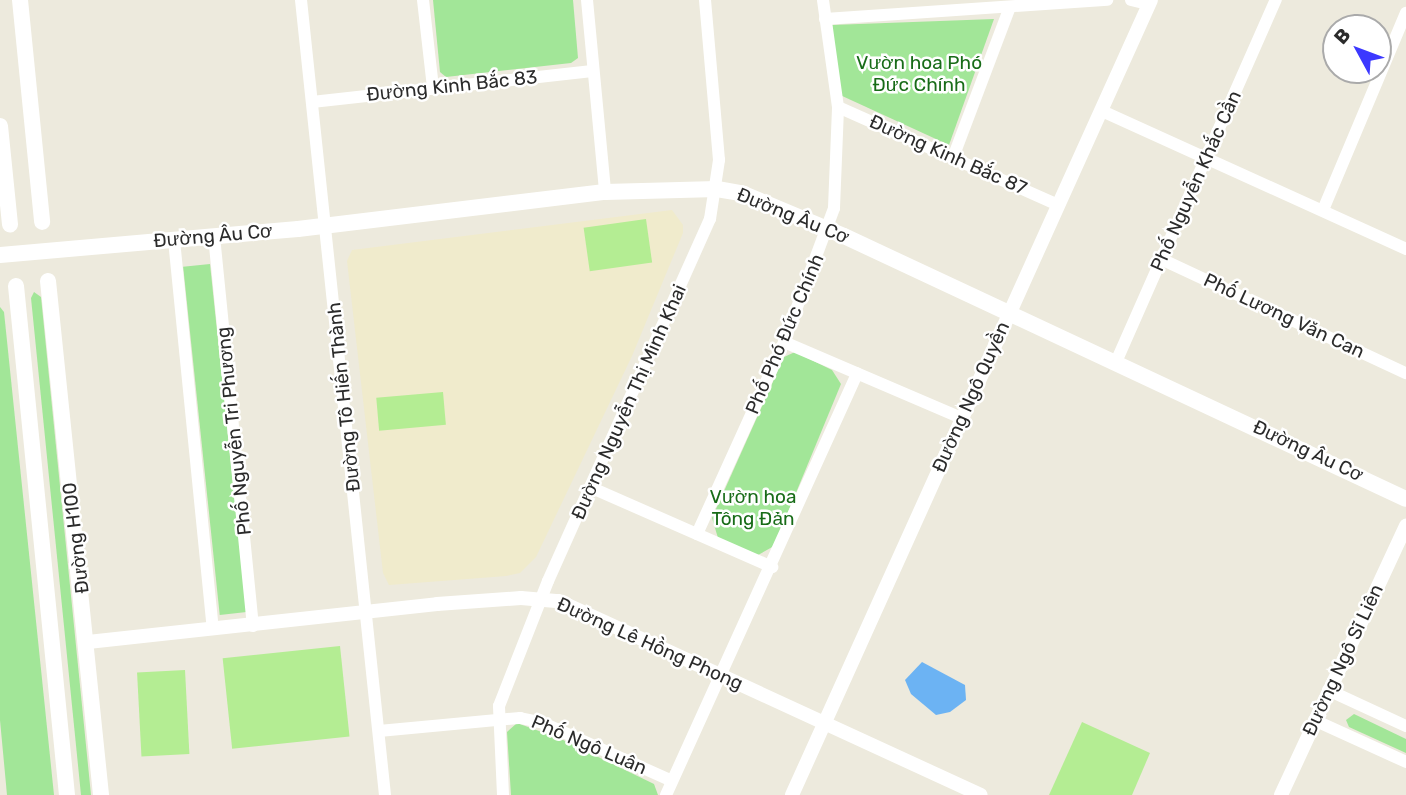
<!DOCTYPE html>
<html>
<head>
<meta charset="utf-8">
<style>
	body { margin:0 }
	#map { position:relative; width:1406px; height:795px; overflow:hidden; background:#edeadd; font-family:Rubik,sans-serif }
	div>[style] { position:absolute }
	.education>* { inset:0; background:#f0ebcc }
	.green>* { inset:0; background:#a2e698; transform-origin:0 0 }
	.pitch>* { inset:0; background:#b4ed93; transform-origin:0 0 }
	.water>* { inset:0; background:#6cb3f3 }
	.minor>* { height:12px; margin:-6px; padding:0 6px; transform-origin:6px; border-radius:6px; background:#fff }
	.tertiary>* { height:14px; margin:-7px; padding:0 7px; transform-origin:7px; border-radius:7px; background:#fff }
	.secondary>* { height:16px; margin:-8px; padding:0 8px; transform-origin:8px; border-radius:8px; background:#fff }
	span { translate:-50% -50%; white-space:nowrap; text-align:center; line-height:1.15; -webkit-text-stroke:5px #fff; paint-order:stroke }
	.park-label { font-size:19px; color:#186c18 }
	.street-label { font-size:19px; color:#2b2b2b }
	.north { position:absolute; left:1322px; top:14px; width:70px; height:70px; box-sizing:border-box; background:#fff; border:2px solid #aaa; border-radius:50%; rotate:311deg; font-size:19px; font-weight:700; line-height:28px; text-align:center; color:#2b2b2b }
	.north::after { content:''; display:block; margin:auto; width:24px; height:32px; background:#3c38ff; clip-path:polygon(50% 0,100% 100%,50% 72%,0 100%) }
</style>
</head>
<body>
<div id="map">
	<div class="education">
		<div style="clip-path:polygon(672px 210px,683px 225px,683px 233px,632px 356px,536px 557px,520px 573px,506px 576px,389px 585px,383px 573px,347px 261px,352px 250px)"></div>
	</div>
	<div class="green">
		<div style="clip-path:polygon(433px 0,573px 0,578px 58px,571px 63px,446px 77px,440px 72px)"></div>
		<div style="clip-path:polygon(994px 19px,949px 145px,840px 95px,832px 25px)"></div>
		<div style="left:210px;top:264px;width:350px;height:27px;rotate:84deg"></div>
		<div style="clip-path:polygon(34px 292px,41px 297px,91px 795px,81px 795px,31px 298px)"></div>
		<div style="clip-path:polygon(0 307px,4px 312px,54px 795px,7px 795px,0 720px)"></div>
		<div style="clip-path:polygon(795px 352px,832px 370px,841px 384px,774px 546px,758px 555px,718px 538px,712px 518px,784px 357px)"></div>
		<div style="clip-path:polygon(1354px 714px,1406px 739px,1406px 753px,1349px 727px,1346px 720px)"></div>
		<div style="clip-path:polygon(517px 723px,561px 739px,654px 784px,658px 795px,511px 795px,507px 732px)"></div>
	</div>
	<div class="pitch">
		<div style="left:646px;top:219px;width:44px;height:63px;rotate:82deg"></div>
		<div style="left:443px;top:392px;width:33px;height:67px;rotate:85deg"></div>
		<div style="left:340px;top:646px;width:91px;height:118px;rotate:84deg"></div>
		<div style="left:185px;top:670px;width:84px;height:48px;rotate:87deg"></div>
		<div style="clip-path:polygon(1082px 722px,1150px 753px,1132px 795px,1049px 795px)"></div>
	</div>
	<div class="water">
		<div style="clip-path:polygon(922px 662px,965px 685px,966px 700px,950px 712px,936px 715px,911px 694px,905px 680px)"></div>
	</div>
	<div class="minor">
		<div style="left:301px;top:0;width:799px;rotate:83.97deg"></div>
		<div style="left:423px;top:0;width:89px;rotate:83.5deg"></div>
		<div style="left:587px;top:0;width:193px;rotate:84.6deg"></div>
		<div style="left:1131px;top:0;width:18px;rotate:13deg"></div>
		<div style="left:825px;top:19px;width:283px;rotate:-3.9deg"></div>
		<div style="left:312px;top:102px;width:282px;rotate:-6.3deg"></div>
		<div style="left:838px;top:107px;width:241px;rotate:24deg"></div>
		<div style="left:1102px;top:111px;width:334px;rotate:24.4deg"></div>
		<div style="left:954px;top:155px;width:158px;rotate:-69.3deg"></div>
		<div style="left:1323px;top:210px;width:214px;rotate:-67.2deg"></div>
		<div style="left:214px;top:236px;width:392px;rotate:84.3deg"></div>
		<div style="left:174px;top:240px;width:391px;rotate:84.3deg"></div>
		<div style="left:1161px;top:259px;width:270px;rotate:25deg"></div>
		<div style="left:784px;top:342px;width:193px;rotate:23.2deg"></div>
		<div style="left:1116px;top:362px;width:396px;rotate:-66.2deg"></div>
		<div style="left:592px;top:488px;width:197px;rotate:23.7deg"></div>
		<div style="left:697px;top:534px;width:211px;rotate:-65.6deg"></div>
		<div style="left:784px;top:342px;width:143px;rotate:-69.5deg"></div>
		<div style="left:834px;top:208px;width:101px;rotate:-87.7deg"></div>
		<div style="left:838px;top:107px;width:108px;rotate:-98deg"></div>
		<div style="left:1328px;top:690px;width:86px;rotate:24.8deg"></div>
		<div style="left:1314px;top:720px;width:101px;rotate:24.5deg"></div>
		<div style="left:379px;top:731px;width:142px;rotate:-5.3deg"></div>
		<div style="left:520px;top:718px;width:24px;rotate:12deg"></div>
		<div style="left:543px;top:723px;width:141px;rotate:24.2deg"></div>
		<div style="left:503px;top:795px;width:89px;rotate:-92.6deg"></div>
		<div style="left:499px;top:706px;width:134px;rotate:-68.6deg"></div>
		<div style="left:548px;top:581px;width:397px;rotate:-65.9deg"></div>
		<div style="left:710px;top:219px;width:60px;rotate:-81.3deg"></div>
		<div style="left:719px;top:160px;width:161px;rotate:-95deg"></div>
		<div style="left:666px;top:795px;width:463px;rotate:-65.6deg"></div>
	</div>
	<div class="tertiary">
		<div style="left:88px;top:642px;width:351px;rotate:-6.2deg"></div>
		<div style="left:437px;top:604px;width:84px;rotate:-4.1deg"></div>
		<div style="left:521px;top:598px;width:38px;rotate:5deg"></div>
		<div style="left:559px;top:601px;width:464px;rotate:24.7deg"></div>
		<div style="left:792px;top:795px;width:872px;rotate:-65.7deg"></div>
		<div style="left:1281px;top:795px;width:297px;rotate:-65.1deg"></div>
	</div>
	<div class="secondary">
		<div style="left:20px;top:0;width:223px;rotate:84.3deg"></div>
		<div style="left:0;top:126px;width:99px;rotate:84.2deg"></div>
		<div style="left:0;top:255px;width:299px;rotate:-5deg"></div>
		<div style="left:298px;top:229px;width:309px;rotate:-6.9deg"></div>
		<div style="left:605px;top:192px;width:112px;rotate:-1.5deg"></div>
		<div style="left:717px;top:189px;width:27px;rotate:10deg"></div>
		<div style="left:744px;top:194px;width:108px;rotate:22.8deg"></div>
		<div style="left:844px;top:236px;width:620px;rotate:25.08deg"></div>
		<div style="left:48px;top:281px;width:517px;rotate:84.11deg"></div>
		<div style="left:16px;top:286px;width:512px;rotate:84.28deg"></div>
	</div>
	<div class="park-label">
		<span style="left:919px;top:74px">Vườn hoa Phó<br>Đức Chính</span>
		<span style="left:753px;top:508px">Vườn hoa<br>Tông Đản</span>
	</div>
	<div class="street-label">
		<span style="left:452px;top:86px;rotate:-6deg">Đường Kinh Bắc 83</span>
		<span style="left:948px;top:155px;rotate:24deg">Đường Kinh Bắc 87</span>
		<span style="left:1196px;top:181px;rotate:-66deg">Phố Nguyễn Khắc Cần</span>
		<span style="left:793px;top:216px;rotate:22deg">Đường Âu Cơ</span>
		<span style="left:213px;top:236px;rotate:-5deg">Đường Âu Cơ</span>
		<span style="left:1284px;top:316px;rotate:25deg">Phố Lương Văn Can</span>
		<span style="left:785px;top:334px;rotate:-67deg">Phố Phó Đức Chính</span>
		<span style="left:344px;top:397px;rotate:-96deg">Đường Tô Hiến Thành</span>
		<span style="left:971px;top:397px;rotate:-66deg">Đường Ngô Quyền</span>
		<span style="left:629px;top:402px;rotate:-66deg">Đường Nguyễn Thị Minh Khai</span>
		<span style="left:234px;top:431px;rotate:-96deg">Phố Nguyễn Tri Phương</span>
		<span style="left:1308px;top:451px;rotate:25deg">Đường Âu Cơ</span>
		<span style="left:76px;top:538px;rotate:-97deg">Đường H100</span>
		<span style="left:650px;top:644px;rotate:24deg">Đường Lê Hồng Phong</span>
		<span style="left:1343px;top:660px;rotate:-65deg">Đường Ngô Sĩ Liên</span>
		<span style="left:589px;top:745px;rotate:23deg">Phố Ngô Luân</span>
	</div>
	<div class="north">B</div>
</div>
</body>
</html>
